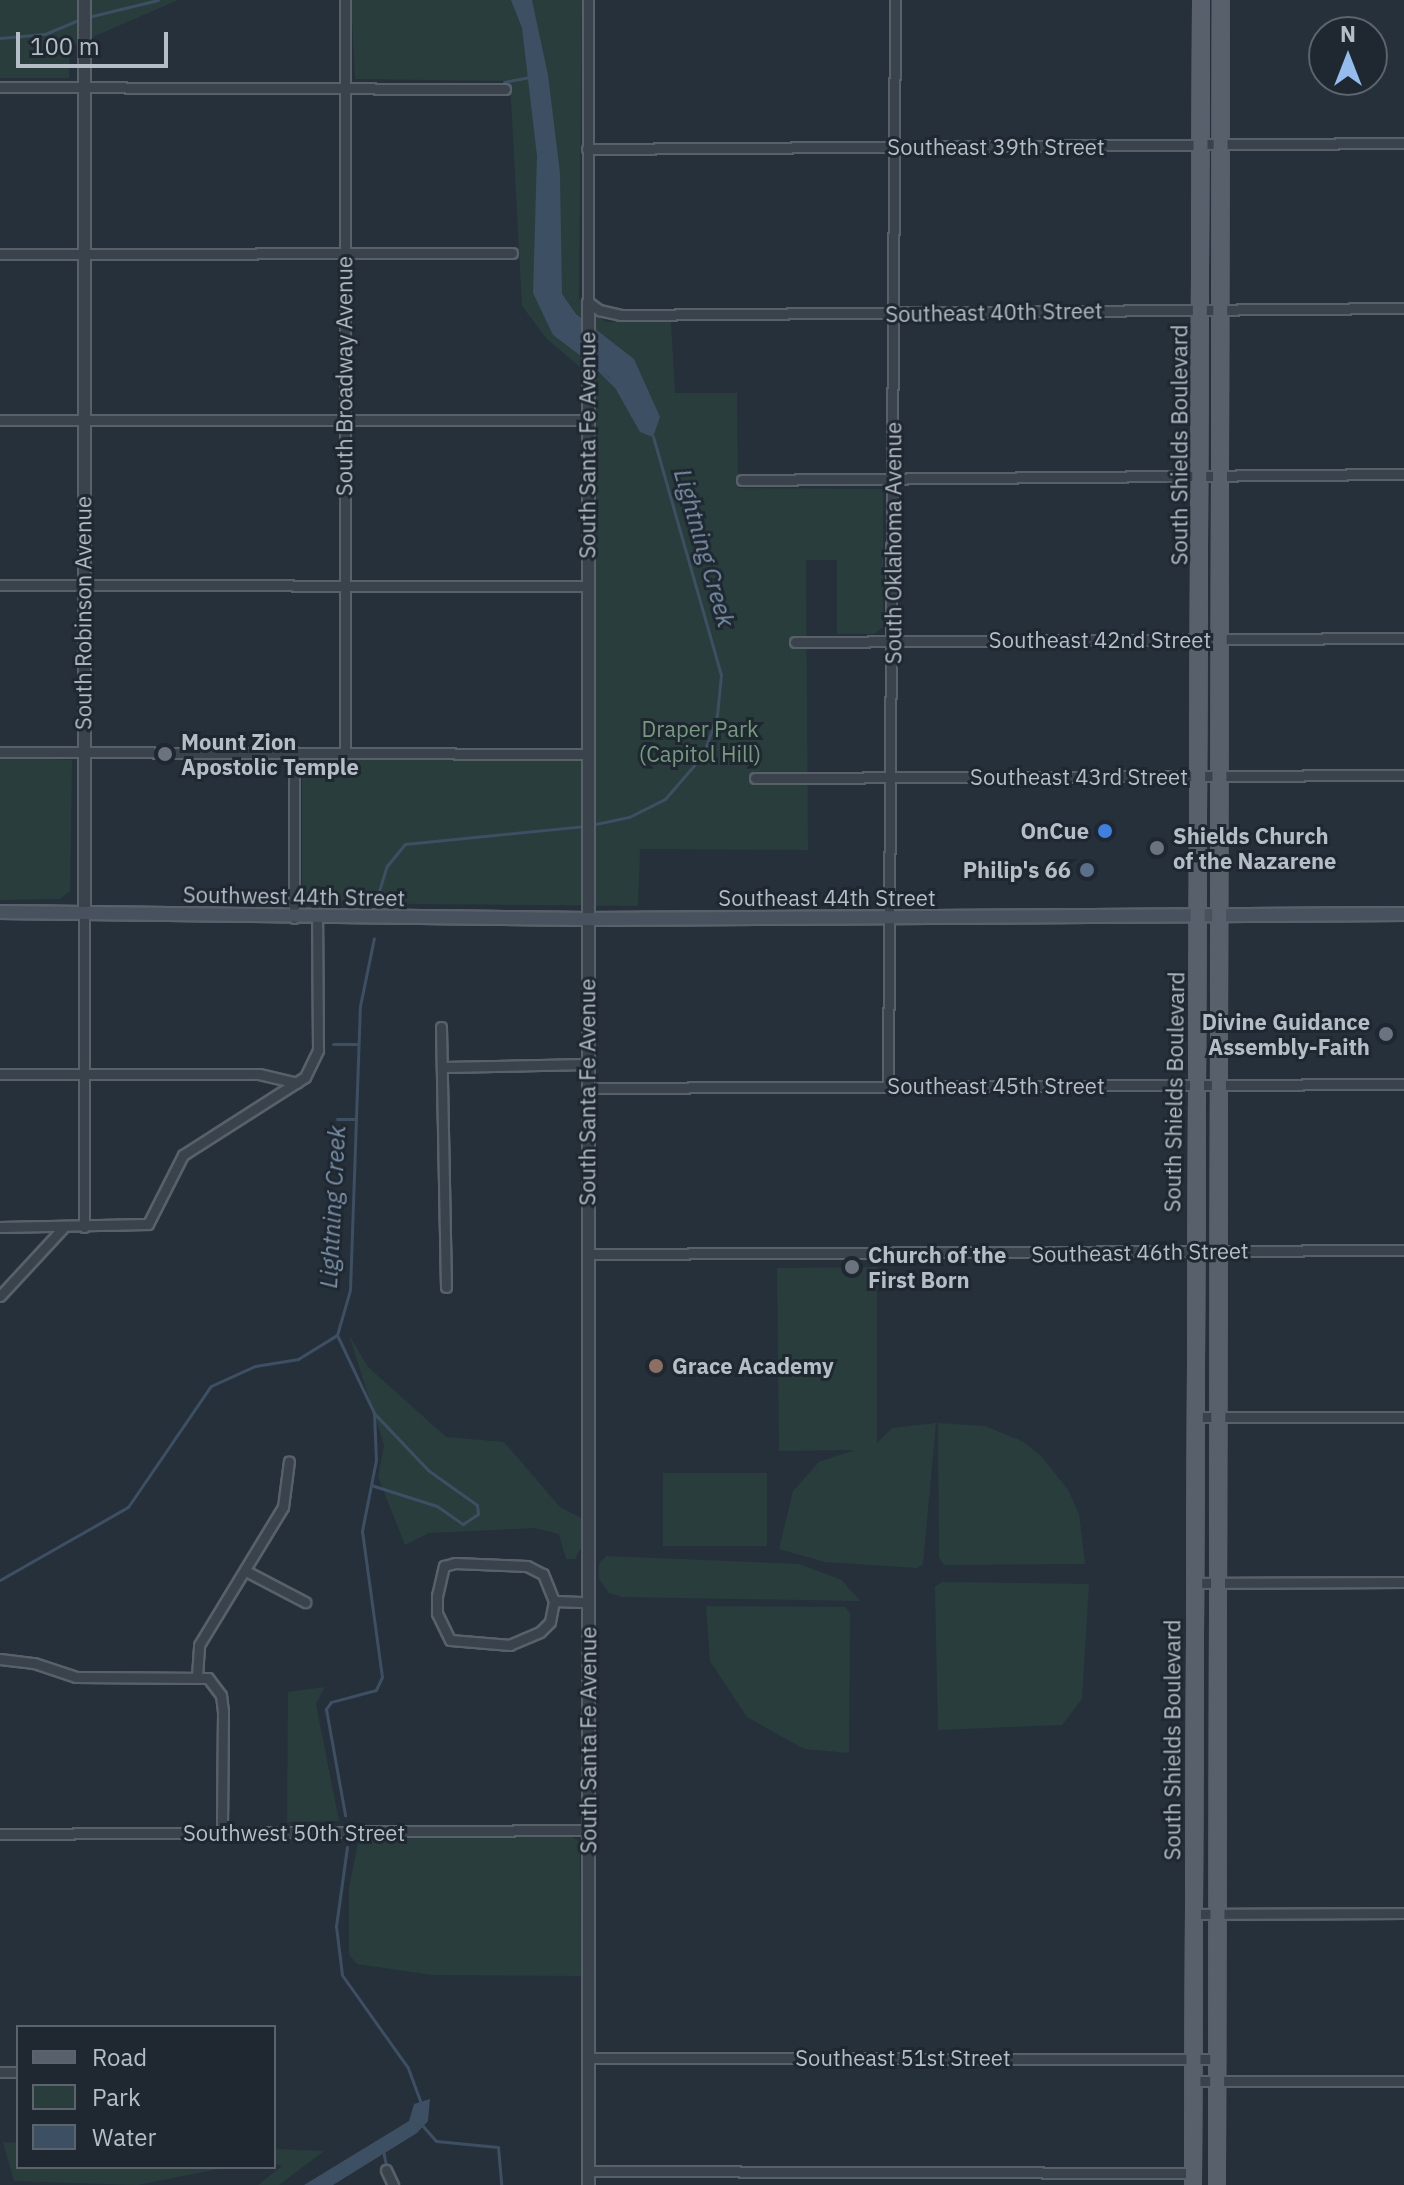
<!DOCTYPE html>
<html>
<head>
<meta charset="utf-8">
<style>
	body { margin:0 }
	#map { position:relative; width:1404px; height:2185px; overflow:hidden; background:#26303b; font-family:"IBM Plex Sans",sans-serif }
	div>[style] { position:absolute }
	.green>* { inset:0; background:#293d3d; transform-origin:0 0 }
	.water>* { inset:0; background:#3d4f62 }
	.stream>* { height:3px; margin:-1.5px; padding:0 1.5px; transform-origin:1.5px; border-radius:1.5px; background:#3d4f62 }
	.roads { filter:drop-shadow(2px 0 #586069) drop-shadow(-2px 0 #586069) drop-shadow(0 2px #586069) drop-shadow(0 -2px #586069) }
	.minor>* { height:9px; margin:-4.5px; padding:0 4.5px; transform-origin:4.5px; border-radius:4.5px; background:#3a424b }
	.tertiary>* { height:11px; margin:-5.5px; padding:0 5.5px; transform-origin:5.5px; border-radius:5.5px; background:#3a424b }
	.secondary>* { height:12px; margin:-6px; padding:0 6px; transform-origin:6px; border-radius:6px; background:#48525e }
	.primary>* { height:14px; margin:-7px; padding:0 7px; transform-origin:7px; border-radius:7px; background:#58616b }
	.dots>* { width:22px; height:22px; translate:-50% -50%; box-sizing:border-box; border:4px solid #1f2730; border-radius:50% }
	span { translate:-50% -50%; white-space:nowrap; text-align:center; line-height:1.15; -webkit-text-stroke:6px #1f2730; paint-order:stroke }
	.street-label { font-size:22px; color:#b5bdc7 }
	.park-label { font-size:22px; color:#769a7c }
	.poi-label { font-size:22px; color:#b5bdc7; font-weight:700 }
	.left { translate:0 -50%; text-align:left }
	.right { translate:-100% -50%; text-align:right }
	.water-label { font-size:24px; color:#7990a7; font-style:italic }
	.legend { position:absolute; left:16px; top:2025px; width:260px; height:144px; box-sizing:border-box; background:#1f2730; border:2px solid #5b636c; margin:0; padding:10px 14px; list-style:none; font-size:24px; color:#b5bdc7 }
	.legend li { display:flex; align-items:center; gap:16px; height:40px }
	.legend b { width:40px; border:2px solid #5b636c }
	.north { position:absolute; left:1308px; top:16px; width:80px; height:80px; box-sizing:border-box; background:#1f2730; border:2px solid #5b636c; border-radius:50%; rotate:0deg; font-size:22px; font-weight:700; line-height:32px; text-align:center; color:#b5bdc7 }
	.north::after { content:''; display:block; margin:auto; width:28px; height:36px; background:#94bced; clip-path:polygon(50% 0,100% 100%,50% 72%,0 100%) }
	.scale { position:absolute; left:16px; top:32px; width:152px; height:36px; box-sizing:border-box; border:4px solid #b5bdc7; border-top:0; padding-left:10px; font-size:24px; line-height:28px; white-space:nowrap; color:#b5bdc7; -webkit-text-stroke:6px #1f2730; paint-order:stroke }
</style>
</head>
<body>
<div id="map">
	<div class="green">
		<div style="clip-path:polygon(0 0,178px 0,70px 47px,69px 78px,0 78px)"></div>
		<div style="clip-path:polygon(351px 0,582px 0,579px 299px,606px 322px,671px 322px,675px 393px,737px 393px,738px 488px,883px 489px,883px 627px,874px 634px,837px 634px,837px 560px,806px 560px,808px 850px,640px 849px,638px 906px,302px 903px,302px 760px,594px 760px,595px 380px,547px 339px,522px 306px,510px 81px,355px 79px)"></div>
		<div style="clip-path:polygon(0 757px,72px 760px,70px 891px,60px 899px,0 900px)"></div>
		<div style="clip-path:polygon(877px 1267px,877px 1443px,892px 1428px,936px 1423px,923px 1564px,917px 1568px,825px 1562px,779px 1549px,793px 1491px,819px 1462px,855px 1450px,779px 1451px,777px 1268px)"></div>
		<div style="clip-path:polygon(349px 1335px,368px 1367px,446px 1437px,504px 1442px,560px 1507px,581px 1518px,582px 1546px,575px 1559px,566px 1559px,559px 1534px,535px 1528px,429px 1533px,405px 1545px,378px 1477px,384px 1445px)"></div>
		<div style="clip-path:polygon(938px 1423px,985px 1426px,1024px 1442px,1042px 1457px,1068px 1490px,1079px 1514px,1085px 1564px,944px 1565px,939px 1558px)"></div>
		<div style="left:663px;top:1473px;width:104px;height:73px"></div>
		<div style="clip-path:polygon(606px 1556px,799px 1564px,842px 1580px,860px 1601px,622px 1597px,609px 1593px,599px 1579px,599px 1564px)"></div>
		<div style="clip-path:polygon(942px 1582px,1089px 1584px,1082px 1699px,1062px 1725px,938px 1730px,935px 1587px)"></div>
		<div style="clip-path:polygon(706px 1606px,845px 1607px,850px 1613px,849px 1753px,804px 1749px,747px 1717px,710px 1661px)"></div>
		<div style="clip-path:polygon(325px 1687px,316px 1704px,339px 1821px,287px 1822px,288px 1692px)"></div>
		<div style="clip-path:polygon(571px 1836px,580px 1842px,581px 1976px,432px 1975px,357px 1964px,349px 1955px,349px 1888px,359px 1838px)"></div>
		<div style="clip-path:polygon(3px 2142px,18px 2143px,18px 2167px,229px 2167px,137px 2185px,14px 2181px)"></div>
		<div style="clip-path:polygon(274px 2149px,324px 2151px,279px 2185px,258px 2185px,282px 2166px,274px 2163px)"></div>
	</div>
	<div class="water">
		<div style="clip-path:polygon(511px 0,532px 0,548px 75px,560px 173px,562px 294px,576px 314px,634px 359px,660px 417px,653px 437px,640px 432px,609px 377px,553px 335px,533px 293px,537px 156px,522px 28px)"></div>
		<div style="clip-path:polygon(430px 2099px,428px 2121px,417px 2133px,333px 2185px,304px 2185px,409px 2121px,414px 2104px)"></div>
	</div>
	<div class="stream">
		<div style="left:88px;top:17px;width:72px;rotate:-13.7deg"></div>
		<div style="left:0;top:38px;width:45px;rotate:-5.1deg"></div>
		<div style="left:45px;top:34px;width:39px;rotate:-23deg"></div>
		<div style="left:504px;top:82px;width:26px;rotate:-11deg"></div>
		<div style="left:595px;top:366px;width:28px;rotate:45deg"></div>
		<div style="left:591px;top:825px;width:39px;rotate:-12deg"></div>
		<div style="left:629px;top:817px;width:40px;rotate:-26.6deg"></div>
		<div style="left:665px;top:799px;width:58px;rotate:-49.2deg"></div>
		<div style="left:703px;top:755px;width:42px;rotate:-70.7deg"></div>
		<div style="left:717px;top:715px;width:40px;rotate:-84.3deg"></div>
		<div style="left:721px;top:675px;width:248px;rotate:-105.9deg"></div>
		<div style="left:376px;top:901px;width:37px;rotate:-73deg"></div>
		<div style="left:387px;top:866px;width:28px;rotate:-51deg"></div>
		<div style="left:405px;top:844px;width:180px;rotate:-5.7deg"></div>
		<div style="left:333px;top:1044px;width:25px"></div>
		<div style="left:337px;top:1119px;width:19px"></div>
		<div style="left:337px;top:1335px;width:86px;rotate:64.6deg"></div>
		<div style="left:374px;top:1413px;width:47px;rotate:87.6deg"></div>
		<div style="left:376px;top:1460px;width:72px;rotate:101.2deg"></div>
		<div style="left:362px;top:1531px;width:147px;rotate:82.2deg"></div>
		<div style="left:382px;top:1677px;width:14px;rotate:115deg"></div>
		<div style="left:376px;top:1690px;width:47px;rotate:165.1deg"></div>
		<div style="left:331px;top:1702px;width:9px;rotate:126deg"></div>
		<div style="left:326px;top:1709px;width:108px;rotate:79.8deg"></div>
		<div style="left:371px;top:1485px;width:69px;rotate:17.7deg"></div>
		<div style="left:437px;top:1506px;width:32px;rotate:35deg"></div>
		<div style="left:463px;top:1524px;width:18px;rotate:-34deg"></div>
		<div style="left:478px;top:1514px;width:9px;rotate:-96deg"></div>
		<div style="left:477px;top:1505px;width:60px;rotate:-144.5deg"></div>
		<div style="left:428px;top:1470px;width:79px;rotate:-133.5deg"></div>
		<div style="left:0;top:1580px;width:147px;rotate:-29.7deg"></div>
		<div style="left:128px;top:1507px;width:147px;rotate:-55.6deg"></div>
		<div style="left:211px;top:1386px;width:48px;rotate:-24.4deg"></div>
		<div style="left:255px;top:1366px;width:44px;rotate:-9.2deg"></div>
		<div style="left:298px;top:1359px;width:46px;rotate:-31.6deg"></div>
		<div style="left:337px;top:1335px;width:47px;rotate:-73.9deg"></div>
		<div style="left:350px;top:1290px;width:284px;rotate:-88deg"></div>
		<div style="left:360px;top:1006px;width:69px;rotate:-78.4deg"></div>
		<div style="left:347px;top:1847px;width:80px;rotate:97.9deg"></div>
		<div style="left:336px;top:1926px;width:49px;rotate:83deg"></div>
		<div style="left:342px;top:1975px;width:114px;rotate:54.6deg"></div>
		<div style="left:408px;top:2068px;width:40px;rotate:69.8deg"></div>
		<div style="left:422px;top:2125px;width:21px;rotate:49deg"></div>
		<div style="left:436px;top:2141px;width:62px;rotate:5.5deg"></div>
		<div style="left:498px;top:2147px;width:38px;rotate:85deg"></div>
		<div style="left:383px;top:2150px;width:16px;rotate:79deg"></div>
	</div>
	<div class="roads">
		<div class="minor">
			<div style="left:345px;top:0;width:751px;rotate:90deg"></div>
			<div style="left:588px;top:0;width:302px;rotate:90deg"></div>
			<div style="left:588px;top:302px;width:14px;rotate:36deg"></div>
			<div style="left:599px;top:310px;width:22px;rotate:13deg"></div>
			<div style="left:620px;top:315px;width:784px;rotate:-0.51deg"></div>
			<div style="left:0;top:87px;width:505px;rotate:0.23deg"></div>
			<div style="left:587px;top:149px;width:817px;rotate:-0.42deg"></div>
			<div style="left:0;top:254px;width:512px;rotate:-0.11deg"></div>
			<div style="left:0;top:420px;width:587px"></div>
			<div style="left:742px;top:480px;width:662px;rotate:-0.52deg"></div>
			<div style="left:0;top:585px;width:587px;rotate:0.1deg"></div>
			<div style="left:795px;top:642px;width:609px;rotate:-0.38deg"></div>
			<div style="left:0;top:752px;width:588px;rotate:0.19deg"></div>
			<div style="left:294px;top:752px;width:166px;rotate:90deg"></div>
			<div style="left:755px;top:778px;width:649px;rotate:-0.26deg"></div>
			<div style="left:84px;top:912px;width:315px;rotate:90deg"></div>
			<div style="left:441px;top:1027px;width:260px;rotate:88.9deg"></div>
			<div style="left:444px;top:1067px;width:143px;rotate:-1.2deg"></div>
			<div style="left:0;top:1074px;width:259px"></div>
			<div style="left:259px;top:1074px;width:39px;rotate:13deg"></div>
			<div style="left:888px;top:1087px;width:1087px;rotate:-89.63deg"></div>
			<div style="left:588px;top:1088px;width:816px;rotate:-0.28deg"></div>
			<div style="left:0;top:1227px;width:148px;rotate:-1.2deg"></div>
			<div style="left:148px;top:1224px;width:77px;rotate:-63.1deg"></div>
			<div style="left:183px;top:1155px;width:145px;rotate:-32.6deg"></div>
			<div style="left:305px;top:1077px;width:30px;rotate:-64deg"></div>
			<div style="left:318px;top:1050px;width:132px;rotate:-90.4deg"></div>
			<div style="left:588px;top:1254px;width:816px;rotate:-0.28deg"></div>
			<div style="left:0;top:1296px;width:94px;rotate:-47.2deg"></div>
			<div style="left:1194px;top:1417px;width:210px"></div>
			<div style="left:455px;top:1563px;width:72px;rotate:2.4deg"></div>
			<div style="left:527px;top:1566px;width:18px;rotate:27deg"></div>
			<div style="left:543px;top:1574px;width:29px;rotate:68deg"></div>
			<div style="left:554px;top:1601px;width:21px;rotate:101deg"></div>
			<div style="left:550px;top:1622px;width:14px;rotate:135deg"></div>
			<div style="left:540px;top:1632px;width:33px;rotate:157deg"></div>
			<div style="left:510px;top:1645px;width:60px;rotate:-175.2deg"></div>
			<div style="left:450px;top:1640px;width:30px;rotate:-116deg"></div>
			<div style="left:437px;top:1613px;width:17px;rotate:-90deg"></div>
			<div style="left:437px;top:1596px;width:31px;rotate:-77deg"></div>
			<div style="left:444px;top:1566px;width:11px;rotate:-15deg"></div>
			<div style="left:246px;top:1571px;width:67px;rotate:27.7deg"></div>
			<div style="left:1194px;top:1583px;width:210px;rotate:-0.3deg"></div>
			<div style="left:554px;top:1601px;width:34px;rotate:2deg"></div>
			<div style="left:0;top:1659px;width:34px;rotate:7deg"></div>
			<div style="left:34px;top:1663px;width:44px;rotate:18.4deg"></div>
			<div style="left:76px;top:1677px;width:132px;rotate:0.4deg"></div>
			<div style="left:208px;top:1678px;width:21px;rotate:53deg"></div>
			<div style="left:221px;top:1695px;width:17px;rotate:83deg"></div>
			<div style="left:223px;top:1712px;width:122px;rotate:90.5deg"></div>
			<div style="left:197px;top:1676px;width:31px;rotate:-86deg"></div>
			<div style="left:199px;top:1645px;width:162px;rotate:-58.7deg"></div>
			<div style="left:283px;top:1507px;width:46px;rotate:-82.6deg"></div>
			<div style="left:0;top:1834px;width:588px;rotate:-0.39deg"></div>
			<div style="left:1193px;top:1914px;width:211px;rotate:-0.3deg"></div>
			<div style="left:588px;top:2058px;width:629px;rotate:0.09deg"></div>
			<div style="left:0;top:2072px;width:18px"></div>
			<div style="left:1193px;top:2081px;width:211px"></div>
			<div style="left:386px;top:2170px;width:17px;rotate:65deg"></div>
			<div style="left:588px;top:2171px;width:605px;rotate:0.19deg"></div>
		</div>
		<div class="tertiary">
			<div style="left:588px;top:302px;width:1883px;rotate:90deg"></div>
			<div style="left:84px;top:912px;width:912px;rotate:-90deg"></div>
		</div>
		<div class="secondary">
			<div style="left:0;top:912px;width:586px;rotate:0.68deg"></div>
			<div style="left:586px;top:919px;width:818px;rotate:-0.35deg"></div>
		</div>
		<div class="primary">
			<div style="left:1193px;top:2185px;width:2185px;rotate:-89.79deg"></div>
			<div style="left:1217px;top:2185px;width:2185px;rotate:-89.9deg"></div>
		</div>
	</div>
	<div class="dots">
		<div style="left:165px;top:754px;background:#6b7280"></div>
		<div style="left:1105px;top:831px;background:#3f7fe0"></div>
		<div style="left:1157px;top:848px;background:#6b7280"></div>
		<div style="left:1087px;top:870px;background:#5c6f8a"></div>
		<div style="left:1386px;top:1034px;background:#6b7280"></div>
		<div style="left:852px;top:1267px;background:#6b7280"></div>
		<div style="left:656px;top:1366px;background:#8d6e63"></div>
	</div>
	<div class="street-label">
		<span style="left:996px;top:147px">Southeast 39th Street</span>
		<span style="left:994px;top:312px;rotate:-1deg">Southeast 40th Street</span>
		<span style="left:344px;top:376px;rotate:-90deg">South Broadway Avenue</span>
		<span style="left:587px;top:445px;rotate:-90deg">South Santa Fe Avenue</span>
		<span style="left:1179px;top:445px;rotate:-90deg">South Shields Boulevard</span>
		<span style="left:893px;top:543px;rotate:-90deg">South Oklahoma Avenue</span>
		<span style="left:83px;top:613px;rotate:-90deg">South Robinson Avenue</span>
		<span style="left:1100px;top:640px">Southeast 42nd Street</span>
		<span style="left:1079px;top:777px">Southeast 43rd Street</span>
		<span style="left:294px;top:896px;rotate:1deg">Southwest 44th Street</span>
		<span style="left:827px;top:898px">Southeast 44th Street</span>
		<span style="left:996px;top:1086px">Southeast 45th Street</span>
		<span style="left:587px;top:1092px;rotate:-90deg">South Santa Fe Avenue</span>
		<span style="left:1174px;top:1092px;rotate:-89deg">South Shields Boulevard</span>
		<span style="left:1140px;top:1252px;rotate:-1deg">Southeast 46th Street</span>
		<span style="left:588px;top:1740px;rotate:-90deg">South Santa Fe Avenue</span>
		<span style="left:1172px;top:1740px;rotate:-90deg">South Shields Boulevard</span>
		<span style="left:294px;top:1833px">Southwest 50th Street</span>
		<span style="left:903px;top:2058px">Southeast 51st Street</span>
	</div>
	<div class="park-label">
		<span style="left:700px;top:741px">Draper Park<br>(Capitol Hill)</span>
	</div>
	<div class="poi-label">
		<span class="left" style="left:181px;top:754px">Mount Zion<br>Apostolic Temple</span>
		<span class="right" style="left:1089px;top:831px">OnCue</span>
		<span class="left" style="left:1173px;top:848px">Shields Church<br>of the Nazarene</span>
		<span class="right" style="left:1071px;top:870px">Philip's 66</span>
		<span class="right" style="left:1370px;top:1034px">Divine Guidance<br>Assembly-Faith</span>
		<span class="left" style="left:868px;top:1267px">Church of the<br>First Born</span>
		<span class="left" style="left:672px;top:1366px">Grace Academy</span>
	</div>
	<div class="water-label">
		<span style="left:704px;top:548px;rotate:74deg">Lightning Creek</span>
		<span style="left:333px;top:1207px;rotate:-87deg">Lightning Creek</span>
	</div>
	<ul class="legend">
	<li><b style="height:10px;background:#58616b"></b>Road</li>
	<li><b style="height:22px;background:#293d3d"></b>Park</li>
	<li><b style="height:22px;background:#3d4f62"></b>Water</li>
	</ul>
	<div class="north">N</div>
	<div class="scale">100 m</div>
</div>
</body>
</html>
